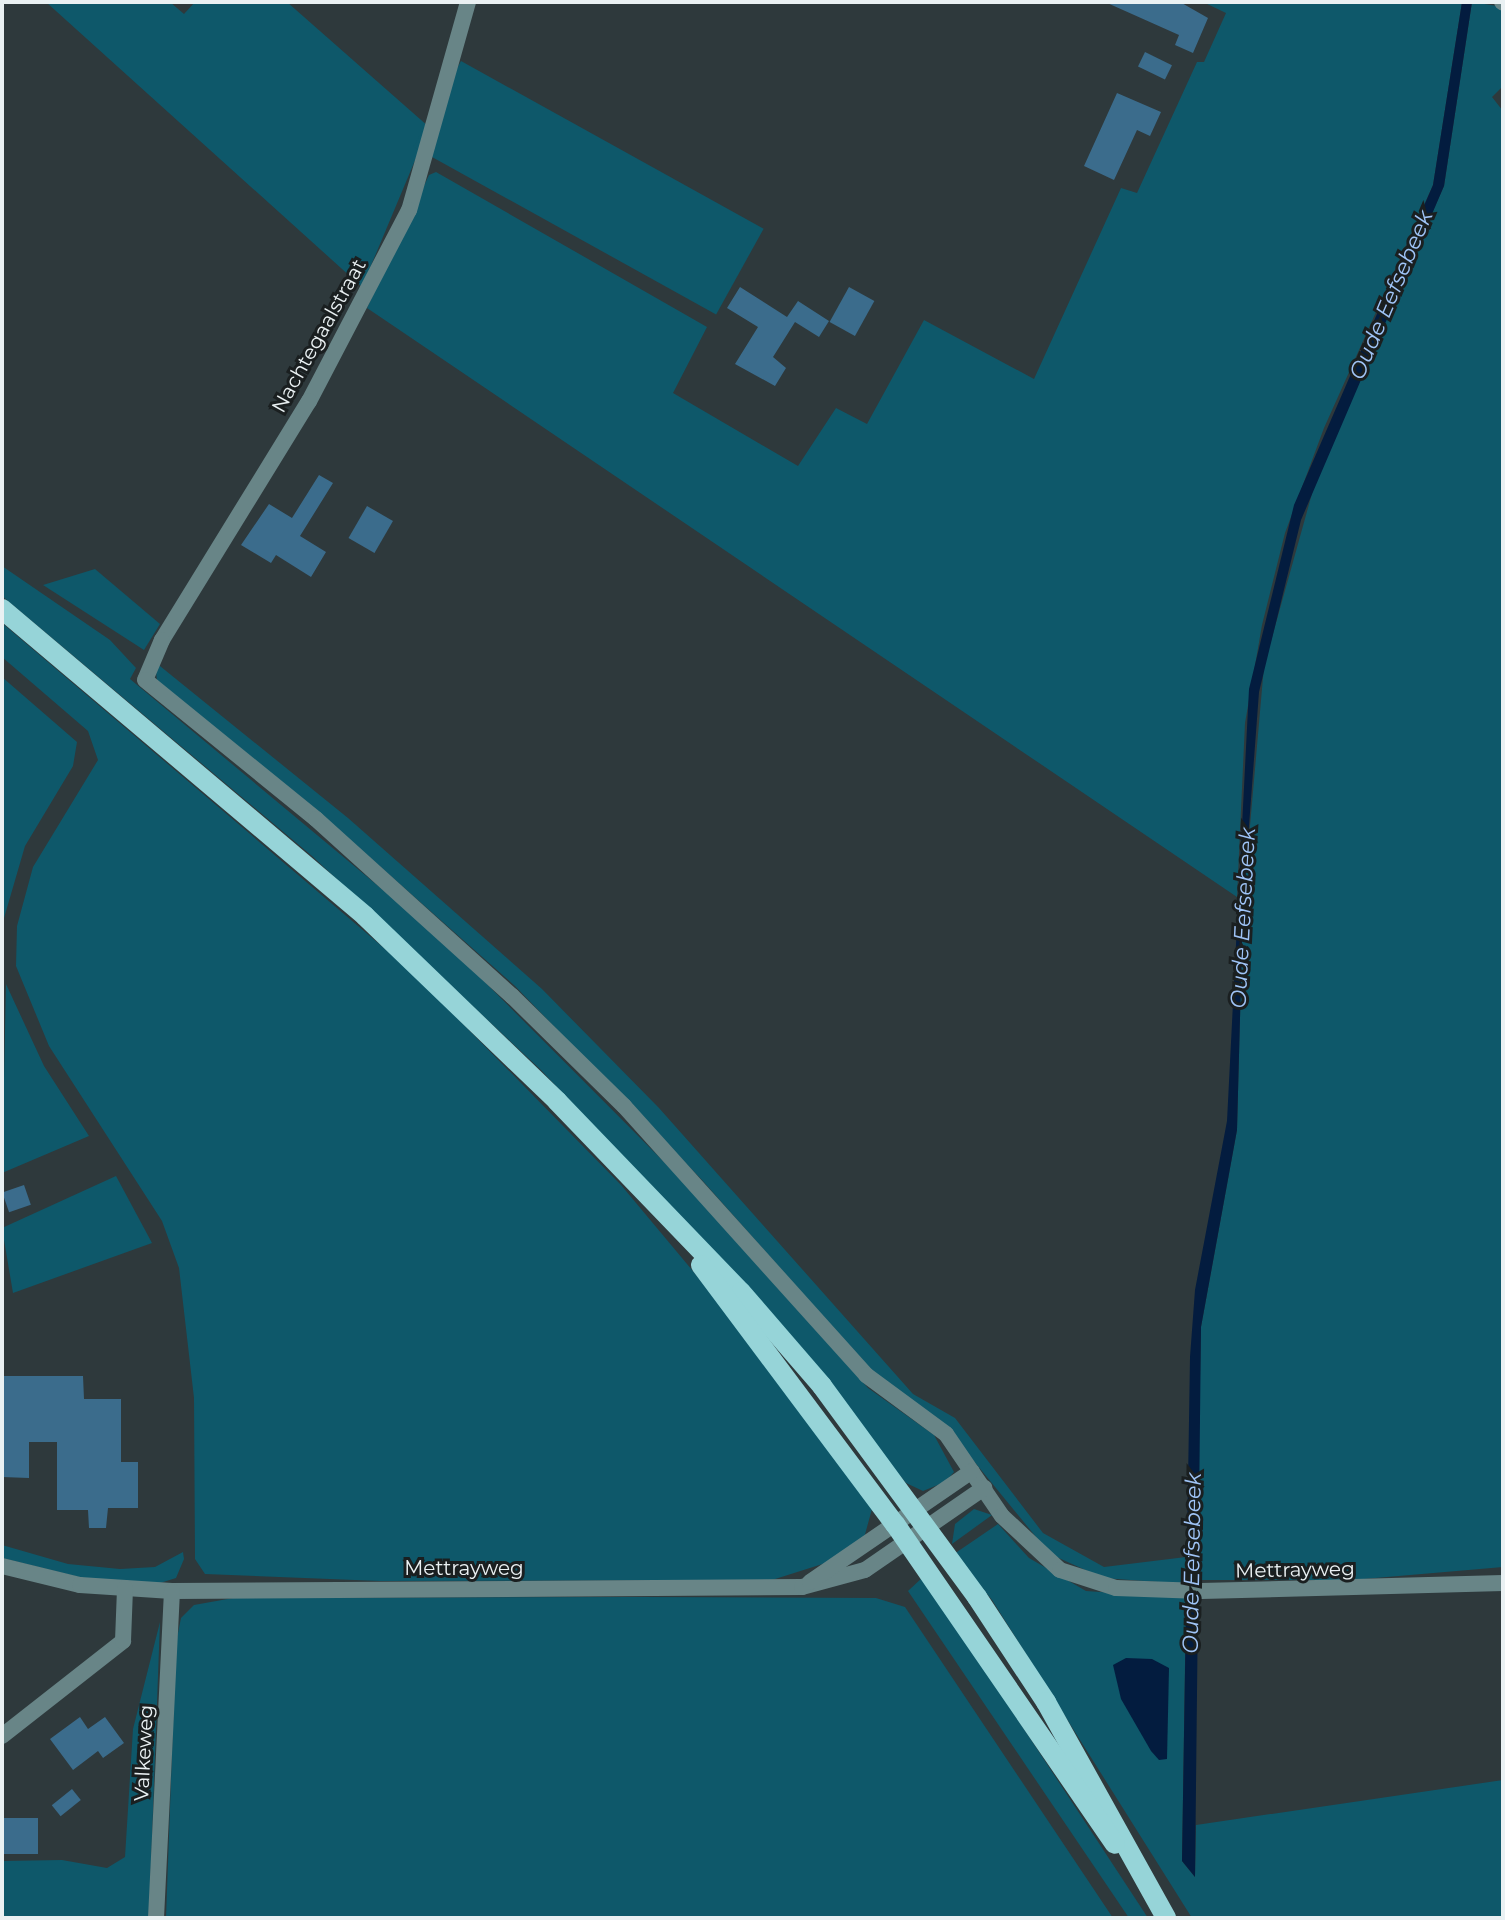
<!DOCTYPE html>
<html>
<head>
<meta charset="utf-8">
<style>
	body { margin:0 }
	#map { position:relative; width:1505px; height:1920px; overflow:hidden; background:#2e393c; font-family:Montserrat,sans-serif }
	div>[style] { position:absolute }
	.green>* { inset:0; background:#0e586a; transform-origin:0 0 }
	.water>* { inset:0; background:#031c3f }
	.building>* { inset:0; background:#3b6c8c; transform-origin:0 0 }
	.street>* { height:16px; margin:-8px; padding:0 8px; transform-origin:8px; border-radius:8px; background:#688587 }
	.primary>* { height:20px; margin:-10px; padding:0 10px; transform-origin:10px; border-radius:10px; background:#96d4d8 }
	span { translate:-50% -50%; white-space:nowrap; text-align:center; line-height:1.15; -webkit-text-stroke:6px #1a1f20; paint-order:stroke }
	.street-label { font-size:20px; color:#eaf1f3 }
	.water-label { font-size:22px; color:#9fc4f7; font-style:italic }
	.frame { position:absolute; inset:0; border:4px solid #eaf1f3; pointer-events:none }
</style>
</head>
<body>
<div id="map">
	<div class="green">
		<div style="clip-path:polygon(46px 2px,170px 2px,184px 14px,195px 2px,287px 2px,429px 127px,362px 287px)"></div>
		<div style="clip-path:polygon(1203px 2px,1462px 2px,1433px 185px,1324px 428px,1285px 533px,1262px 625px,1245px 723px,1237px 897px,367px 308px,429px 175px,436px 172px,707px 327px,673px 393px,798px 466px,836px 408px,867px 424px,924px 320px,1034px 379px,1121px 188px,1137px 193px,1197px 62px,1204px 62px,1226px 13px)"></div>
		<div style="clip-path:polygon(1472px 2px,1503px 7px,1503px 86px,1492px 97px,1503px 111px,1503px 1567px,1352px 1580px,1196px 1580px,1201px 1327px,1237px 1130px,1243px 906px,1264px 666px,1318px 472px,1444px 186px)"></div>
		<div style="left:461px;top:61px;width:346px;height:98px;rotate:29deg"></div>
		<div style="clip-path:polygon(2px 566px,110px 640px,136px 668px,130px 679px,443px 940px,683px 1181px,868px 1388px,934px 1435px,954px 1472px,945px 1482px,923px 1491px,906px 1483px,744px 1288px,541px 1070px,312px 856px,2px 596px)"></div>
		<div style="clip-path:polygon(95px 569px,160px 624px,144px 650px,43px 585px)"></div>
		<div style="clip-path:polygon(2px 623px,411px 971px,621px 1185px,748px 1337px,872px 1509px,864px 1538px,832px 1561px,772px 1580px,380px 1581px,205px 1574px,195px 1559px,194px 1398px,179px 1268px,162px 1221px,49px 1046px,16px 966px,17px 926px,33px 867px,98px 760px,88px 731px,2px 657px)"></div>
		<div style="clip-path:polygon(155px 662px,348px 818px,542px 989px,659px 1108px,913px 1394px,955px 1418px,1043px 1533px,1104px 1567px,1186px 1557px,1186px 1584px,1103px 1578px,1050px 1554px,941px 1421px,873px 1373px,702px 1180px,515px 986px,306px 801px,157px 681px)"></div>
		<div style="clip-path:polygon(2px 677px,77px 742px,73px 766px,25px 846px,2px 925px)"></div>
		<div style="clip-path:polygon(6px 984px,44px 1066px,89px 1136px,2px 1173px)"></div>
		<div style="clip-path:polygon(116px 1176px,152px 1243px,13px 1293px,2px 1228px)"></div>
		<div style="clip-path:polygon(974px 1509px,992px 1515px,952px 1544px,955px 1524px)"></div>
		<div style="clip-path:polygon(998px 1524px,1029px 1558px,1086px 1591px,1186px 1598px,1182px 1861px,1195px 1877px,1196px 1825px,1503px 1780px,1503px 1918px,1192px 1918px,992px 1600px,954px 1554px)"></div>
		<div style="clip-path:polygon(2px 1545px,68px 1564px,120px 1569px,155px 1567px,183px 1552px,184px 1559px,176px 1578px,160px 1583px,87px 1579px,2px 1558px)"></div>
		<div style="clip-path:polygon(923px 1577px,980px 1662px,1148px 1918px,1129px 1918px,908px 1591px)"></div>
		<div style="clip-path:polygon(640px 1597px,876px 1598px,905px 1607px,1113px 1918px,166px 1918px,176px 1643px,181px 1618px,194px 1605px,233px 1598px)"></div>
		<div style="clip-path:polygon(160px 1622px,149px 1918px,2px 1918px,2px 1861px,62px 1860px,107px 1868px,125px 1857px,133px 1729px)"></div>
	</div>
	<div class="water">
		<div style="clip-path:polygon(1462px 2px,1472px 2px,1444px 186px,1301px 520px,1259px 692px,1243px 906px,1237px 1130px,1201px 1327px,1195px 1877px,1182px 1861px,1190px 1357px,1195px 1290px,1227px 1121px,1249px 689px,1294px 505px,1433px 185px)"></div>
		<div style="clip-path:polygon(1126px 1658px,1152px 1659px,1169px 1668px,1167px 1759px,1159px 1760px,1151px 1751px,1121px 1699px,1113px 1665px)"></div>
	</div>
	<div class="building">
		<div style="clip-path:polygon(1105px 2px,1180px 2px,1208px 18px,1193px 53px,1175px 45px,1179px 35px)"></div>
		<div style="left:1145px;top:52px;width:30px;height:16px;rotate:26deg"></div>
		<div style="clip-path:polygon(1117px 93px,1161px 112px,1150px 136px,1137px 130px,1114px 180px,1084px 166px)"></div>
		<div style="clip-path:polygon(740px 287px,787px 317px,798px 301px,829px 321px,819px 337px,795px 322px,773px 357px,786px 368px,775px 386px,735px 364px,758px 327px,727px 308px)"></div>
		<div style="left:849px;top:287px;width:29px;height:40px;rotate:29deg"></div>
		<div style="clip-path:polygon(319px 475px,333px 483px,300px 536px,326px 552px,311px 577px,276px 555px,271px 563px,241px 545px,269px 504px,292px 518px)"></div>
		<div style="left:367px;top:506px;width:30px;height:37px;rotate:30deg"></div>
		<div style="left:24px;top:1185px;width:21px;height:23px;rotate:71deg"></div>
		<div style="clip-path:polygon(2px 1376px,83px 1376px,84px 1399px,121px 1399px,121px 1462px,138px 1462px,138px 1508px,108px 1508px,106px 1528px,89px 1528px,88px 1510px,57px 1510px,57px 1442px,29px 1442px,29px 1478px,2px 1477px)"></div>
		<div style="clip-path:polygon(80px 1717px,88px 1729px,105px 1717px,124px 1743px,103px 1758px,98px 1751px,73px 1770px,50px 1739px)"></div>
		<div style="left:72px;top:1789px;width:14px;height:26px;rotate:51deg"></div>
		<div style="left:2px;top:1818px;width:36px;height:36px"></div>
	</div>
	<div class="street">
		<div style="left:468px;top:2px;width:216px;rotate:105.8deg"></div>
		<div style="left:409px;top:210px;width:216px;rotate:117.6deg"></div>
		<div style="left:309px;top:401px;width:281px;rotate:121.6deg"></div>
		<div style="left:162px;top:640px;width:43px;rotate:113deg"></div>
		<div style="left:145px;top:680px;width:220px;rotate:39.1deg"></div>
		<div style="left:316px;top:819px;width:264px;rotate:42.1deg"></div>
		<div style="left:512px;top:996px;width:157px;rotate:44.5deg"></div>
		<div style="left:624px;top:1106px;width:362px;rotate:48deg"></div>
		<div style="left:866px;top:1375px;width:99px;rotate:36.4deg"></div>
		<div style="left:946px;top:1434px;width:99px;rotate:55.7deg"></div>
		<div style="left:1002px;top:1516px;width:79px;rotate:43deg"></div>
		<div style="left:1060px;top:1570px;width:59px;rotate:17.8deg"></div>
		<div style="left:1116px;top:1588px;width:85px;rotate:2deg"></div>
		<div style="left:1201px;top:1591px;width:302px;rotate:-1.5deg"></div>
		<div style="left:1502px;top:2px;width:1px;rotate:45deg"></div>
		<div style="left:2px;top:1566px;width:80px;rotate:13.7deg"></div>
		<div style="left:80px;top:1585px;width:92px;rotate:3.7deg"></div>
		<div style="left:172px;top:1591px;width:630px;rotate:-0.36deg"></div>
		<div style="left:802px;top:1587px;width:65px;rotate:-15.1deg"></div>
		<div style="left:865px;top:1570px;width:145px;rotate:-34.6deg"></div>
		<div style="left:810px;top:1582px;width:196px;rotate:-34.4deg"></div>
		<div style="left:2px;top:1736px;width:154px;rotate:-38.1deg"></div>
		<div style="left:123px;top:1641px;width:53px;rotate:-87.8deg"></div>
		<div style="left:156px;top:1918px;width:327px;rotate:-87.2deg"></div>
	</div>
	<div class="primary">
		<div style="left:2px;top:609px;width:475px;rotate:40.2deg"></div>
		<div style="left:365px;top:916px;width:267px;rotate:43.9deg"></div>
		<div style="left:557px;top:1101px;width:265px;rotate:46.1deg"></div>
		<div style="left:741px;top:1292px;width:124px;rotate:49.2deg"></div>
		<div style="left:822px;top:1386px;width:262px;rotate:53.7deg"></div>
		<div style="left:977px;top:1597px;width:126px;rotate:56.7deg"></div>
		<div style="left:1046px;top:1702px;width:247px;rotate:60.9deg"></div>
		<div style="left:701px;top:1265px;width:324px;rotate:53.2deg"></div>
		<div style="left:895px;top:1524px;width:388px;rotate:55.5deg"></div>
	</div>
	<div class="street-label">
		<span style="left:319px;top:336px;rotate:-61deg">Nachtegaalstraat</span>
		<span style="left:464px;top:1568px">Mettrayweg</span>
		<span style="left:1295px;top:1570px;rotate:-1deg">Mettrayweg</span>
		<span style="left:144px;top:1753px;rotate:-87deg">Valkeweg</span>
	</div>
	<div class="water-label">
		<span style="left:1391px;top:295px;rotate:-67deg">Oude Eefsebeek</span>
		<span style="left:1243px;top:918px;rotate:-87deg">Oude Eefsebeek</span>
		<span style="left:1192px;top:1563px;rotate:-89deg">Oude Eefsebeek</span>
	</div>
	<div class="frame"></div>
</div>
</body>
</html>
